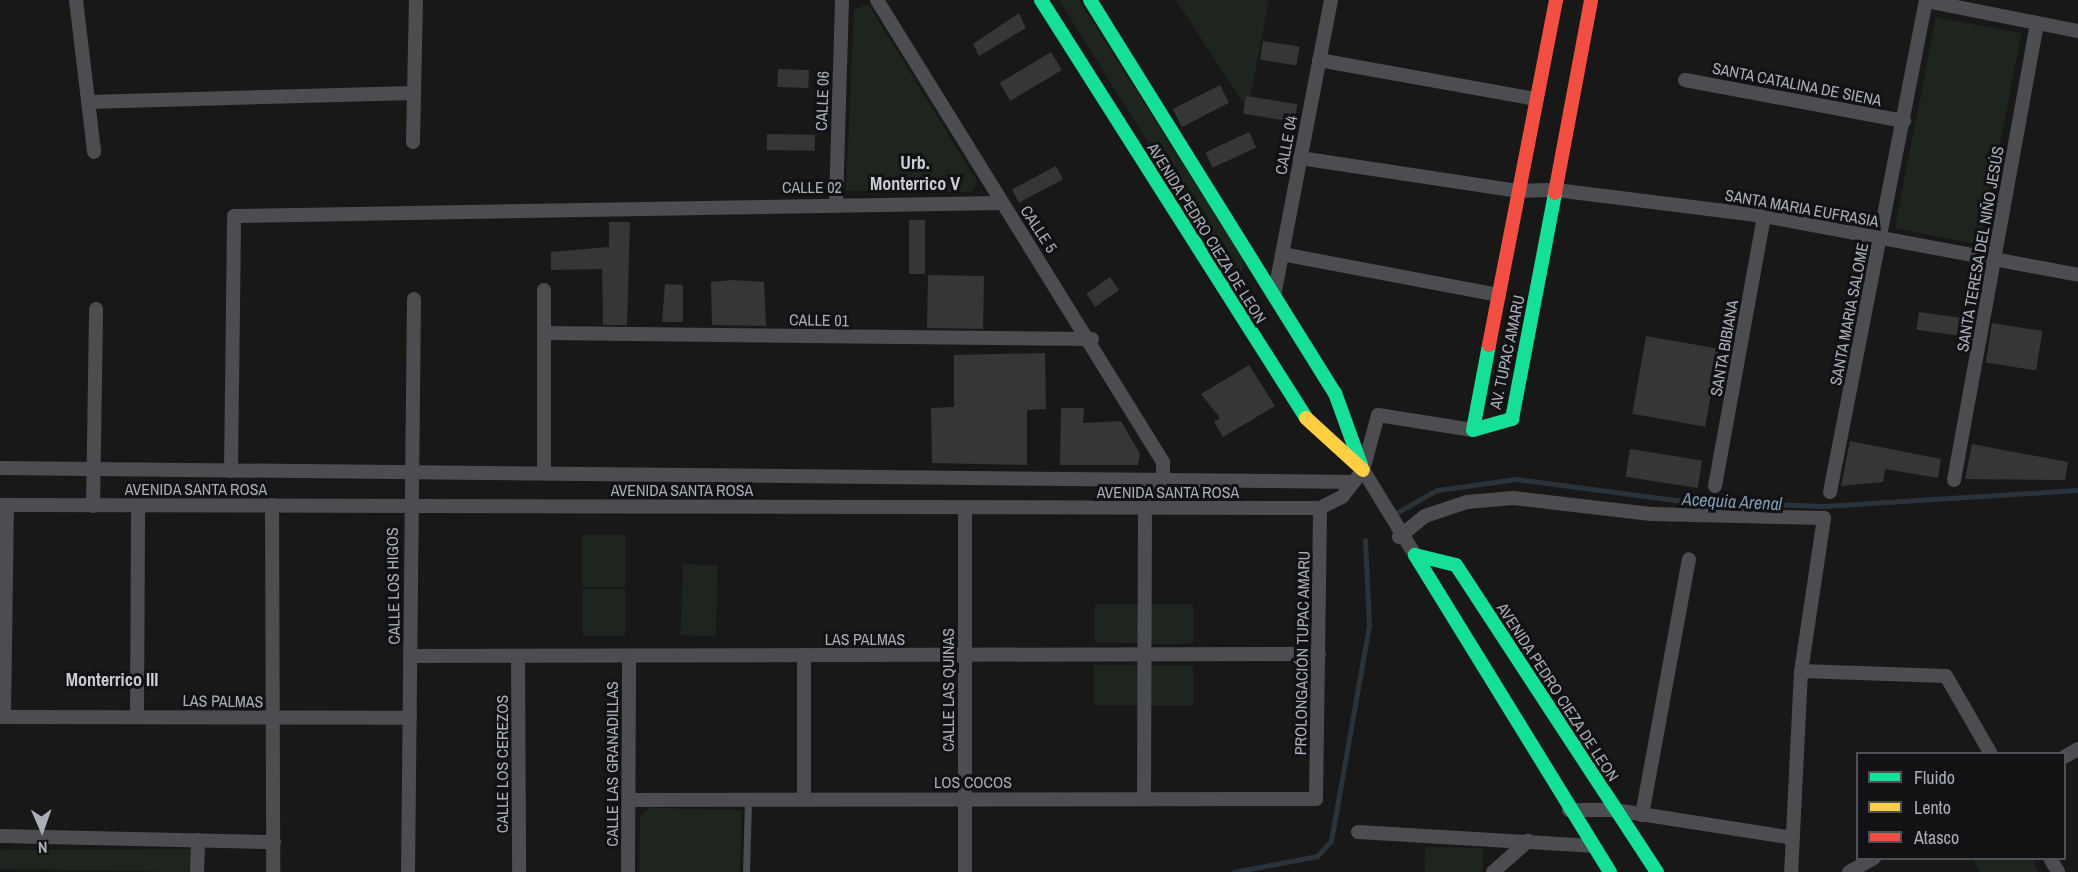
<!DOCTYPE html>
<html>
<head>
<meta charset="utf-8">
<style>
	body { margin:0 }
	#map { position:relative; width:2078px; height:872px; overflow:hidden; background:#181818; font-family:"Archivo Narrow",sans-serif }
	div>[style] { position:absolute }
	.green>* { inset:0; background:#1e251f; transform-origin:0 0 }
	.stream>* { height:5px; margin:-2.5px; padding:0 2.5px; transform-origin:2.5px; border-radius:2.5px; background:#2b333a }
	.building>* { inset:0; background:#363637; transform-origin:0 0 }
	.lane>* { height:7px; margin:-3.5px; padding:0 3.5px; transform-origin:3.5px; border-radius:3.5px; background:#4c4d51 }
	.street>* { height:14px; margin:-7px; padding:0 7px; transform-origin:7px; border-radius:7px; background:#4c4d51 }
	.fast>* { height:14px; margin:-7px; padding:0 7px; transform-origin:7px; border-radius:7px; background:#16e098 }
	.slow>* { height:14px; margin:-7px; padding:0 7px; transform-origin:7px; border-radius:7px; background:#ffcf43 }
	.jam>* { height:14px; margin:-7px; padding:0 7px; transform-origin:7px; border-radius:7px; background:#f24e42 }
	span { translate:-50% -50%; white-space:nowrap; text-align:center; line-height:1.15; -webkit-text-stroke:6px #121214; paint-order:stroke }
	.street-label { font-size:16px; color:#a9aeb9 }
	.neighbourhood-label { font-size:18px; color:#cacdd5; font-weight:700 }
	.water-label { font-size:18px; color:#7f9cb4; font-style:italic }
	.legend { position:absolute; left:1856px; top:752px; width:210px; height:108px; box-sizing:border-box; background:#121214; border:2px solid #4e5056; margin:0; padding:8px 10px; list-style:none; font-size:18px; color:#a9aeb9 }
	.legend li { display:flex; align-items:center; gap:12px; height:30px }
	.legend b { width:30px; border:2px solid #4e5056 }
	.north { position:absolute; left:12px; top:800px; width:60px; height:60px; -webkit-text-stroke:4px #121214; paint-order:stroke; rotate:178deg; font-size:16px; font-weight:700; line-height:24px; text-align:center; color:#a9aeb9 }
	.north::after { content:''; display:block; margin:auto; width:21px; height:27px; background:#a9aeb9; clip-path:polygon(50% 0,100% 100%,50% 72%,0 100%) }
</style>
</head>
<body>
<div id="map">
	<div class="green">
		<div style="clip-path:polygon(1059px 0,1079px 0,1244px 261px,1242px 273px,1228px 271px)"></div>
		<div style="clip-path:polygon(1176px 0,1269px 0,1248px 110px)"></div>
		<div style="clip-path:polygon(868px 4px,977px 181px,972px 192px,846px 191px,854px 10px)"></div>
		<div style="left:1936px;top:17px;width:87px;height:215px;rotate:11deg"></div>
		<div style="left:625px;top:535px;width:52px;height:43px;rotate:90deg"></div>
		<div style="left:683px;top:564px;width:35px;height:71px;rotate:2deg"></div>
		<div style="left:625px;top:589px;width:47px;height:42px;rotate:90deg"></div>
		<div style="left:1095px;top:604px;width:44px;height:39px"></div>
		<div style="left:1150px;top:604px;width:43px;height:40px"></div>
		<div style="left:1094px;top:665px;width:45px;height:40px"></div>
		<div style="left:1150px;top:666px;width:43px;height:40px"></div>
		<div style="clip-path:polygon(650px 808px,742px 810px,740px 872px,639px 872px,640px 816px)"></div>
		<div style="left:1425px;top:847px;width:58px;height:25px;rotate:1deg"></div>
		<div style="clip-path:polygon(191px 849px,189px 872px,0 869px,0 850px)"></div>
		<div style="clip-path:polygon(1973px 859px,2032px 859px,2039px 872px,1980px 872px)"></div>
	</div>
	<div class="stream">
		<div style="left:1394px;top:514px;width:49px;rotate:-29.2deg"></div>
		<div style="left:1437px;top:490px;width:80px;rotate:-7.9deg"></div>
		<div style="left:1516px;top:479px;width:168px;rotate:7.5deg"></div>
		<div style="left:1683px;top:501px;width:141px;rotate:2deg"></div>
		<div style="left:1824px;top:506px;width:255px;rotate:-3.6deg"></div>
		<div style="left:1234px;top:872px;width:85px;rotate:-10.9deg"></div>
		<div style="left:1317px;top:856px;width:21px;rotate:-47deg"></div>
		<div style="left:1331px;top:841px;width:219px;rotate:-80deg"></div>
		<div style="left:1369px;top:625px;width:85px;rotate:-92.7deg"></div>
	</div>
	<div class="building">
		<div style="clip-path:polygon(1019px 13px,1026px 28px,979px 56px,973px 44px)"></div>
		<div style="left:1263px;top:41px;width:37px;height:19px;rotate:9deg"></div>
		<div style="left:1051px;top:52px;width:21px;height:60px;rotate:59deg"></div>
		<div style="left:778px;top:69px;width:31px;height:18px;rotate:2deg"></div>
		<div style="left:1220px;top:85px;width:20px;height:53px;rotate:63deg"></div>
		<div style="left:1246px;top:96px;width:52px;height:18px;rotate:9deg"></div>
		<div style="left:1249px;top:132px;width:17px;height:48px;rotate:65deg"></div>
		<div style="left:767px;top:134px;width:48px;height:16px;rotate:1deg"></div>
		<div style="left:1056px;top:166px;width:15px;height:50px;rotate:62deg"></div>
		<div style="left:909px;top:220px;width:16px;height:54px"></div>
		<div style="clip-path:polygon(609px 222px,630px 222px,627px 325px,603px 325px,602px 269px,551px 270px,551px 252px,609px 247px)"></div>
		<div style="left:928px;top:275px;width:56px;height:53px;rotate:1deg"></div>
		<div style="left:1110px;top:277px;width:16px;height:29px;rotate:55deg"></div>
		<div style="clip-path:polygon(733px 280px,764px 282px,766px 326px,712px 325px,711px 282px)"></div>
		<div style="clip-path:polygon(665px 284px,683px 285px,683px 322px,662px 322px)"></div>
		<div style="left:1919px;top:312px;width:56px;height:18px;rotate:8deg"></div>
		<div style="left:1992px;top:323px;width:51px;height:40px;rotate:9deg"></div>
		<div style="left:1646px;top:336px;width:74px;height:79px;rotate:10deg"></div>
		<div style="clip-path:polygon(1045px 353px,1046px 409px,1027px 410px,1027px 465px,932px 463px,931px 408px,954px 407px,954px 355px)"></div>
		<div style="clip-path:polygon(1249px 365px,1275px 406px,1223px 437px,1214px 422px,1220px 418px,1201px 394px)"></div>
		<div style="clip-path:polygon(1061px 408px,1084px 408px,1083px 423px,1121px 421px,1140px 454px,1138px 465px,1060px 465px)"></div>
		<div style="clip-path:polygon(1850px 441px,1941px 459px,1938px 478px,1885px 469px,1883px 482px,1841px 486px)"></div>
		<div style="clip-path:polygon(1972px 444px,2068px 462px,2065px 480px,1965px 479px)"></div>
		<div style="left:1630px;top:449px;width:73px;height:28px;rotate:9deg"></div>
	</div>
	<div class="lane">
		<div style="left:746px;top:872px;width:72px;rotate:-88.4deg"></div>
	</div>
	<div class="street">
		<div style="left:76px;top:0;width:153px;rotate:83.2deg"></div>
		<div style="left:877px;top:0;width:543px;rotate:58.24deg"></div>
		<div style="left:1163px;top:462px;width:18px;rotate:90deg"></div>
		<div style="left:1163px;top:480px;width:35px;rotate:121deg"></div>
		<div style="left:1145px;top:510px;width:289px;rotate:90.2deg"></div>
		<div style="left:1926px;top:1px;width:155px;rotate:11.2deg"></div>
		<div style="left:1319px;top:60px;width:219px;rotate:10.2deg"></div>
		<div style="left:1685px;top:80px;width:223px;rotate:10.6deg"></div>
		<div style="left:88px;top:102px;width:326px;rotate:-1.6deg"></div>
		<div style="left:413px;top:142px;width:142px;rotate:-88.8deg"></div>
		<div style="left:1300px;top:158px;width:220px;rotate:8.6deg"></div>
		<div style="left:1518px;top:191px;width:38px;rotate:-2deg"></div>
		<div style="left:1556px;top:190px;width:210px;rotate:7.1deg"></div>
		<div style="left:1764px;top:216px;width:319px;rotate:10.6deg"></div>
		<div style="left:836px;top:203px;width:203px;rotate:-88.3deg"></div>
		<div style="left:1282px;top:254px;width:221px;rotate:10.7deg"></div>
		<div style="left:544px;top:290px;width:183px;rotate:90deg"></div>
		<div style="left:1274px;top:296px;width:301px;rotate:-79.1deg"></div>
		<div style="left:545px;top:333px;width:547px;rotate:0.63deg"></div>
		<div style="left:0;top:468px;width:1354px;rotate:0.59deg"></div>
		<div style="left:1363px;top:470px;width:100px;rotate:58.5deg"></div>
		<div style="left:231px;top:471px;width:255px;rotate:-89.3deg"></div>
		<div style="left:234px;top:216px;width:768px;rotate:-0.97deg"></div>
		<div style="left:1954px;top:480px;width:463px;rotate:-79.7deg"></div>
		<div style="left:1715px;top:486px;width:274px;rotate:-79.7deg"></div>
		<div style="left:1830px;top:492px;width:501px;rotate:-78.96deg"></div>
		<div style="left:0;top:505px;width:1320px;rotate:0.13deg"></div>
		<div style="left:1320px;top:508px;width:25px;rotate:-27deg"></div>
		<div style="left:1342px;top:497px;width:34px;rotate:-52deg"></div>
		<div style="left:1363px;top:470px;width:57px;rotate:-74.7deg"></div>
		<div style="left:1378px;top:415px;width:96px;rotate:9deg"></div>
		<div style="left:272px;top:505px;width:367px;rotate:89.8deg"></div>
		<div style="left:93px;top:506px;width:197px;rotate:-89.1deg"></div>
		<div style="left:1399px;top:537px;width:33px;rotate:-39deg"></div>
		<div style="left:1425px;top:516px;width:44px;rotate:-18.4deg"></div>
		<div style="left:1467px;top:502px;width:46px;rotate:-5deg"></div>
		<div style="left:1513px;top:498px;width:139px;rotate:6.6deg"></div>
		<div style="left:1651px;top:514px;width:173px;rotate:1.3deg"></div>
		<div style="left:1824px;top:518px;width:155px;rotate:98.5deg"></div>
		<div style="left:1801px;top:671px;width:201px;rotate:92.8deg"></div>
		<div style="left:410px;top:656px;width:909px;rotate:-0.13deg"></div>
		<div style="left:518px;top:656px;width:216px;rotate:89.7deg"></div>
		<div style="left:1801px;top:671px;width:145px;rotate:2deg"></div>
		<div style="left:1946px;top:676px;width:90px;rotate:60deg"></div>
		<div style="left:4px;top:716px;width:211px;rotate:-89.2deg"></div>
		<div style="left:137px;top:716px;width:210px;rotate:-89.7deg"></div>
		<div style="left:0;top:717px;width:410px;rotate:0.1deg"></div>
		<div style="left:2064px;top:757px;width:16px;rotate:-30deg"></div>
		<div style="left:804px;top:799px;width:144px;rotate:-90deg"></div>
		<div style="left:629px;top:800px;width:687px;rotate:-0.08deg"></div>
		<div style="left:1316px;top:799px;width:291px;rotate:-89.2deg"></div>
		<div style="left:1569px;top:810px;width:46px"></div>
		<div style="left:1615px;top:810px;width:180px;rotate:8.9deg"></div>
		<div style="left:1642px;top:815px;width:260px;rotate:-79.6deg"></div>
		<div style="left:1358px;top:832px;width:234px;rotate:3.4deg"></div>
		<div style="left:0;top:836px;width:274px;rotate:1.3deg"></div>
		<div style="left:2050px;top:858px;width:16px;rotate:60deg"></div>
		<div style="left:197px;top:872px;width:32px;rotate:-88deg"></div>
		<div style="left:408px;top:872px;width:573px;rotate:-89.4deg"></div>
		<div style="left:628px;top:872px;width:216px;rotate:-89.7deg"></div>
		<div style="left:965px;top:872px;width:363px;rotate:-90deg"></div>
		<div style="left:1493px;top:872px;width:47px;rotate:-41.5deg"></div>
		<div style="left:1849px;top:872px;width:29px;rotate:-29deg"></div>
	</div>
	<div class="fast">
		<div style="left:1041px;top:0;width:495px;rotate:57.6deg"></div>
		<div style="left:1090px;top:0;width:463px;rotate:58.1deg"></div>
		<div style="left:1335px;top:393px;width:77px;rotate:70.1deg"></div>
		<div style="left:1489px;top:345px;width:86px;rotate:100.7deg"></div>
		<div style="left:1473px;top:430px;width:41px;rotate:-15.8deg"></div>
		<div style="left:1512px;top:419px;width:230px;rotate:-79.2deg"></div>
		<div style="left:1415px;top:555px;width:42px;rotate:13.7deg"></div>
		<div style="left:1456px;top:565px;width:367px;rotate:56.8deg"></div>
		<div style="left:1415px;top:555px;width:372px;rotate:58.4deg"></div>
	</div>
	<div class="slow">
		<div style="left:1306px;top:418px;width:77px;rotate:42.4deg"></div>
	</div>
	<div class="jam">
		<div style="left:1555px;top:193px;width:196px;rotate:-79.4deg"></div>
		<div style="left:1489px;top:345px;width:351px;rotate:-79deg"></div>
	</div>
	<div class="street-label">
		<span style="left:1797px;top:84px;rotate:11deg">SANTA CATALINA DE SIENA</span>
		<span style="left:822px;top:101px;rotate:-88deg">CALLE 06</span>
		<span style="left:1286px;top:145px;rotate:-79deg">CALLE 04</span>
		<span style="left:812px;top:187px">CALLE 02</span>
		<span style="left:1802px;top:208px;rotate:10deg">SANTA MARIA EUFRASIA</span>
		<span style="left:1039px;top:229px;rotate:57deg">CALLE 5</span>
		<span style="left:1207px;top:233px;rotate:58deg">AVENIDA PEDRO CIEZA DE LEON</span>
		<span style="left:1980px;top:249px;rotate:-80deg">SANTA TERESA DEL NIÑO JESÚS</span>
		<span style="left:1849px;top:314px;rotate:-79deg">SANTA MARIA SALOME</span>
		<span style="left:819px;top:320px;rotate:1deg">CALLE 01</span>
		<span style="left:1724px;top:348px;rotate:-80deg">SANTA BIBIANA</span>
		<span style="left:1507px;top:352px;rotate:-78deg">AV. TUPAC AMARU</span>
		<span style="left:196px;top:489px">AVENIDA SANTA ROSA</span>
		<span style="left:682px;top:490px">AVENIDA SANTA ROSA</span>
		<span style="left:1168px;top:492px">AVENIDA SANTA ROSA</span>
		<span style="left:393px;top:586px;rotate:-91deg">CALLE LOS HIGOS</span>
		<span style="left:865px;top:639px">LAS PALMAS</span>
		<span style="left:1302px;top:653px;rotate:-89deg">PROLONGACIÓN TUPAC AMARU</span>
		<span style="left:948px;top:690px;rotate:-90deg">CALLE LAS QUINAS</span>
		<span style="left:1558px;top:692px;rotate:57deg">AVENIDA PEDRO CIEZA DE LEON</span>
		<span style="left:223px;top:701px;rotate:1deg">LAS PALMAS</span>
		<span style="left:502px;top:764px;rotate:-90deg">CALLE LOS CEREZOS</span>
		<span style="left:612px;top:764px;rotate:-90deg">CALLE LAS GRANADILLAS</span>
		<span style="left:973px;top:782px">LOS COCOS</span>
	</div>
	<div class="neighbourhood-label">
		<span style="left:915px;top:174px">Urb.<br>Monterrico V</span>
		<span style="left:112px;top:680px">Monterrico III</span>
	</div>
	<div class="water-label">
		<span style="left:1732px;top:502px;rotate:3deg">Acequia Arenal</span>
	</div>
	<ul class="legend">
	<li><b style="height:8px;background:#16e098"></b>Fluido</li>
	<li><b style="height:8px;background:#ffcf43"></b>Lento</li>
	<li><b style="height:8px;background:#f24e42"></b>Atasco</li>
	</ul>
	<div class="north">N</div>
</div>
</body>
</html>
